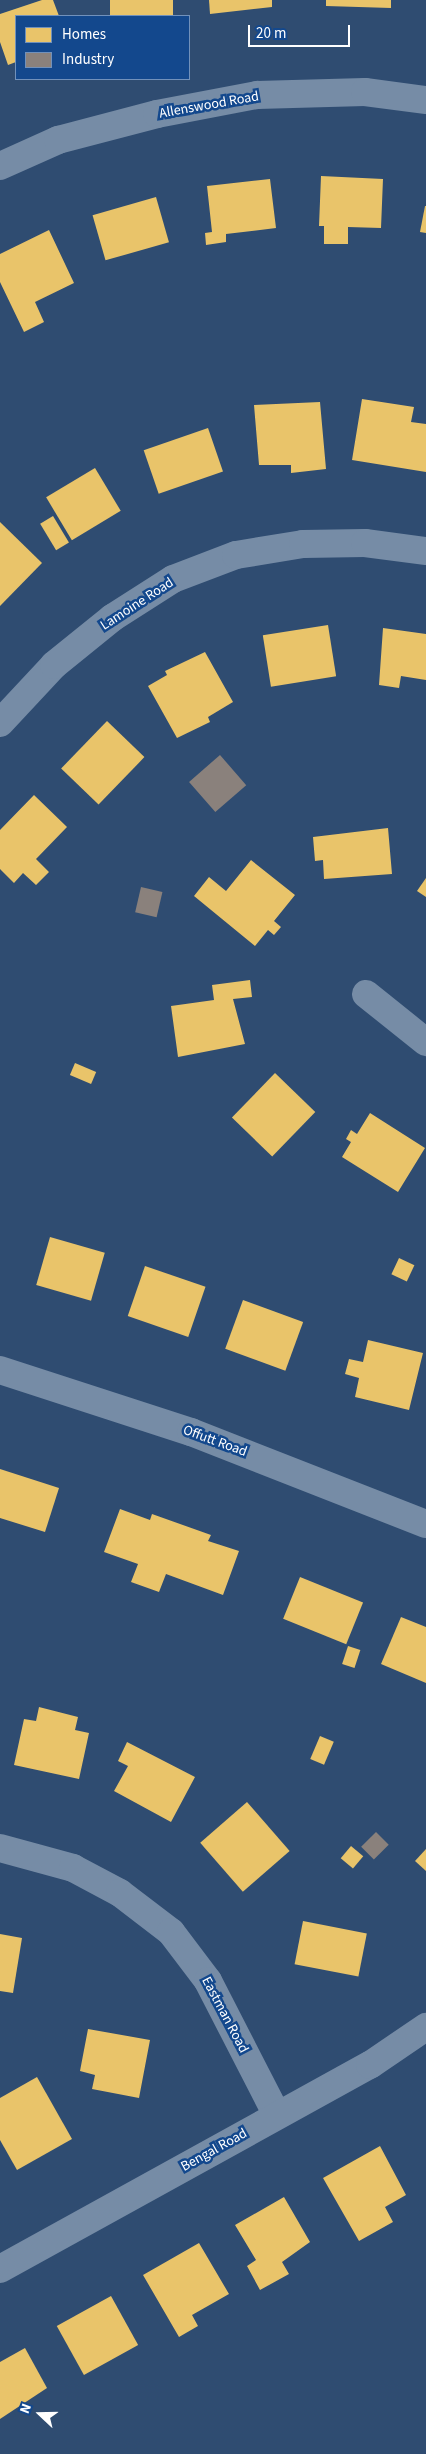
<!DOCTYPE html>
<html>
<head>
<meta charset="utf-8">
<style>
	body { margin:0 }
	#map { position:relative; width:426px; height:2454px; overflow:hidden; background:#2f4c71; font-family:"Source Sans 3",sans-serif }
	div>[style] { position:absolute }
	.homes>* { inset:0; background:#e9c46a; transform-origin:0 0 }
	.industry>* { inset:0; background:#8a817c; transform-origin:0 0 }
	.minor>* { height:28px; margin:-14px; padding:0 14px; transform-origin:14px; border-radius:14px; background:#768ca6 }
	span { translate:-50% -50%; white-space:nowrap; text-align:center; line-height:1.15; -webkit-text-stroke:5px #13488d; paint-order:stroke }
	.street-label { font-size:14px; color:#fff }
	.legend { position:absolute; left:15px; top:15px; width:175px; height:65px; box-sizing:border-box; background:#13488d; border:1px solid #7191bb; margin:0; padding:6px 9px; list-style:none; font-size:15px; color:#fff }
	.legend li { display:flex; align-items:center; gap:10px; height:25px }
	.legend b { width:25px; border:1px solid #7191bb }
	.north { position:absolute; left:15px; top:2389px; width:50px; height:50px; -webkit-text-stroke:4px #13488d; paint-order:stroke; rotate:291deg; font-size:14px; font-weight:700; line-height:20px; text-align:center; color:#fff }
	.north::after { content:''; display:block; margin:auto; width:18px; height:22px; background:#fff; clip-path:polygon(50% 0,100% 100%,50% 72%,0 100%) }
	.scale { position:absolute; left:248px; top:25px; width:102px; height:22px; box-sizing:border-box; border:2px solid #fff; border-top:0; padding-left:6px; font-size:15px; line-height:18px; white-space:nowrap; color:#fff; -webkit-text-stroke:4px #13488d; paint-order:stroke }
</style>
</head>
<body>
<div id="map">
	<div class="homes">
		<div style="clip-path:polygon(42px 0,53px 0,59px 16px,16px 16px,16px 62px,8px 65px,0 42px,0 14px)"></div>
		<div style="left:110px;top:0;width:63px;height:16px"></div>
		<div style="clip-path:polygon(209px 0,272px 0,272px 7px,210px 14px)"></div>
		<div style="clip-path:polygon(326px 0,391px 0,391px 8px,326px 6px)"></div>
		<div style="clip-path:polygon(321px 176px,383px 179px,381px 228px,348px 227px,348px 244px,324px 244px,324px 226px,319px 226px)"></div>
		<div style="clip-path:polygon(270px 179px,276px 228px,226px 234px,226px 242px,206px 245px,205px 233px,212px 232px,207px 186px)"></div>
		<div style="left:156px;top:197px;width:47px;height:66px;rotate:74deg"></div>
		<div style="clip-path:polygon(425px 206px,426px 206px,426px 233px,420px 232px)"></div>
		<div style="clip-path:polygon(49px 230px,74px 283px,35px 302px,44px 322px,24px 332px,0 282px,0 254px)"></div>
		<div style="clip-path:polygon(362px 399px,414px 407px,411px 422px,426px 424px,426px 472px,352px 460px)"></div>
		<div style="clip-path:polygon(320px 402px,326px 469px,291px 473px,291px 465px,259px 465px,254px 405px)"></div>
		<div style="left:208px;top:428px;width:46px;height:68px;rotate:71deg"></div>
		<div style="left:95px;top:468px;width:50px;height:57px;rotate:59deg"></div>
		<div style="left:53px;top:516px;width:31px;height:15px;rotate:59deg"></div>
		<div style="clip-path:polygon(0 522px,42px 563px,0 606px)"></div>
		<div style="left:328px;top:625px;width:52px;height:66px;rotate:81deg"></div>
		<div style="clip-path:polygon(383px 628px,426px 634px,426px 680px,401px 676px,399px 688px,379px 685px)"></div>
		<div style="clip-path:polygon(205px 652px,233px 702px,208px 717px,210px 722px,177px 738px,148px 686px,167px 675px,165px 671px)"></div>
		<div style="left:107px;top:721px;width:52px;height:66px;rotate:44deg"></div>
		<div style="clip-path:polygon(34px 795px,67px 827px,36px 859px,49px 872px,36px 885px,23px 873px,14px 883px,0 869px,0 830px)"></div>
		<div style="clip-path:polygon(388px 828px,392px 874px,324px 879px,323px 860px,315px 861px,313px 837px)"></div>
		<div style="clip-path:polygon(251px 860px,295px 895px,274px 921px,281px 927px,274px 935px,268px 930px,255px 946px,194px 896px,209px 877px,226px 891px)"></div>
		<div style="clip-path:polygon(426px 878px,426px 897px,417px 891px)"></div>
		<div style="clip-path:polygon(250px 980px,252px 997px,233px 999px,245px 1044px,178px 1057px,171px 1006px,214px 1000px,212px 985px)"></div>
		<div style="left:75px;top:1063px;width:23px;height:13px;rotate:23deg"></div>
		<div style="left:275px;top:1073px;width:56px;height:62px;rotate:44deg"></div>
		<div style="clip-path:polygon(370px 1113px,425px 1148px,398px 1192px,342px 1157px,351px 1142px,346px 1139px,351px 1130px,357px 1134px)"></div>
		<div style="left:50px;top:1237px;width:57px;height:50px;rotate:16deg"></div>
		<div style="left:399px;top:1258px;width:17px;height:18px;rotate:25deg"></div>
		<div style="left:145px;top:1266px;width:64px;height:53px;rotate:19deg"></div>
		<div style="left:243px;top:1300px;width:64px;height:52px;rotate:20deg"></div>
		<div style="clip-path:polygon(368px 1340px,423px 1353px,409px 1410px,355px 1397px,359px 1378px,345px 1374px,349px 1359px,363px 1362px)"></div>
		<div style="clip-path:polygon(0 1469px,59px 1488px,45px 1532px,0 1518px)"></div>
		<div style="clip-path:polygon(120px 1509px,150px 1520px,152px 1514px,211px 1535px,208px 1541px,239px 1551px,223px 1595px,166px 1574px,159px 1592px,131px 1582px,138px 1564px,104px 1552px)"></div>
		<div style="left:300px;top:1577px;width:68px;height:45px;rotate:22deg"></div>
		<div style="clip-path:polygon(401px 1617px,426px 1627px,426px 1683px,381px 1664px)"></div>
		<div style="left:348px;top:1646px;width:13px;height:19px;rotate:18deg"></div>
		<div style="clip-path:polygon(39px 1707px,78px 1717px,75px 1730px,89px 1733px,79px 1779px,14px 1765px,24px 1719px,36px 1721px)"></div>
		<div style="left:320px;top:1736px;width:15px;height:25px;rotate:23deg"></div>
		<div style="clip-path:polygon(127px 1742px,195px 1777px,171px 1822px,114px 1791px,128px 1766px,118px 1761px)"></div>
		<div style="left:247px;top:1802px;width:65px;height:62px;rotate:49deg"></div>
		<div style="left:351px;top:1846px;width:16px;height:16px;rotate:40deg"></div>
		<div style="clip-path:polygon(426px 1849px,426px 1871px,415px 1861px)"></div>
		<div style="left:303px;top:1921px;width:65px;height:44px;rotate:11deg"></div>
		<div style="clip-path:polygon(0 1934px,22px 1938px,13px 1993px,0 1991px)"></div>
		<div style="clip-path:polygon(88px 2029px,150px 2040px,139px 2098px,92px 2089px,95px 2075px,80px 2071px)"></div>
		<div style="clip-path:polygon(37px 2077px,72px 2139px,17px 2170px,0 2140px,0 2098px)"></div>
		<div style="clip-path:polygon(380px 2146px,406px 2195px,385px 2207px,393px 2222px,359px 2241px,323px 2178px)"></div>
		<div style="clip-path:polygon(284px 2197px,310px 2242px,282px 2262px,289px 2274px,260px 2290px,247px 2266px,256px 2260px,235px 2225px)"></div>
		<div style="clip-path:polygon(199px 2243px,229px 2294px,192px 2315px,198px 2326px,179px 2337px,143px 2275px)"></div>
		<div style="left:111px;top:2296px;width:56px;height:62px;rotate:61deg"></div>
		<div style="clip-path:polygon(25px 2348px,47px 2388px,0 2419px,0 2362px)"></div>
	</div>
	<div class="industry">
		<div style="left:220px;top:755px;width:40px;height:41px;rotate:49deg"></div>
		<div style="left:141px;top:887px;width:22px;height:26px;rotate:13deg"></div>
		<div style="left:376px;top:1832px;width:18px;height:21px;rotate:45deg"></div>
	</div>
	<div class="minor">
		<div style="left:0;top:166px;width:64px;rotate:-24.1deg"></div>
		<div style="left:58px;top:140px;width:102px;rotate:-14.7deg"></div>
		<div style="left:157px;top:114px;width:102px;rotate:-10.8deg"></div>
		<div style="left:257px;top:95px;width:108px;rotate:-1.6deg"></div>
		<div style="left:365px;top:92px;width:62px;rotate:7.5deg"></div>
		<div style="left:0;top:723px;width:79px;rotate:-47deg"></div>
		<div style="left:54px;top:665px;width:75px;rotate:-39deg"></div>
		<div style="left:112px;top:618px;width:72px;rotate:-32.6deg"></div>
		<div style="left:173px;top:579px;width:67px;rotate:-20.9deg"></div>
		<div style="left:236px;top:555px;width:68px;rotate:-9.3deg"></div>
		<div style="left:303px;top:544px;width:62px;rotate:-0.9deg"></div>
		<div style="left:365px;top:543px;width:62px;rotate:7.5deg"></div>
		<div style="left:366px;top:994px;width:77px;rotate:38.7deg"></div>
		<div style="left:0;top:1370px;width:201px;rotate:18deg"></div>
		<div style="left:191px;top:1432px;width:252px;rotate:21.4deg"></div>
		<div style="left:0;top:1848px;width:76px;rotate:15.3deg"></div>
		<div style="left:73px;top:1868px;width:53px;rotate:28deg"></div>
		<div style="left:120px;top:1893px;width:64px;rotate:37.4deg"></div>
		<div style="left:171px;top:1932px;width:61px;rotate:52.9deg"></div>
		<div style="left:208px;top:1981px;width:151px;rotate:62.8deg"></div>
		<div style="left:0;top:2269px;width:423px;rotate:-28.9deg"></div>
		<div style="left:370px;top:2065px;width:68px;rotate:-34.2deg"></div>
	</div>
	<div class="street-label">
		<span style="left:209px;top:105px;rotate:-10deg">Allenswood Road</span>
		<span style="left:137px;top:604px;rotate:-33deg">Lamoine Road</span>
		<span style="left:215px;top:1441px;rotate:20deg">Offutt Road</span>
		<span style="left:225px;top:2015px;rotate:62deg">Eastman Road</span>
		<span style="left:214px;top:2150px;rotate:-29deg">Bengal Road</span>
	</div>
	<ul class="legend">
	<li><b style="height:14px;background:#e9c46a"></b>Homes</li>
	<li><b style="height:14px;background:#8a817c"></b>Industry</li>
	</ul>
	<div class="north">N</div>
	<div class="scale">20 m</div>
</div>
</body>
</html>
